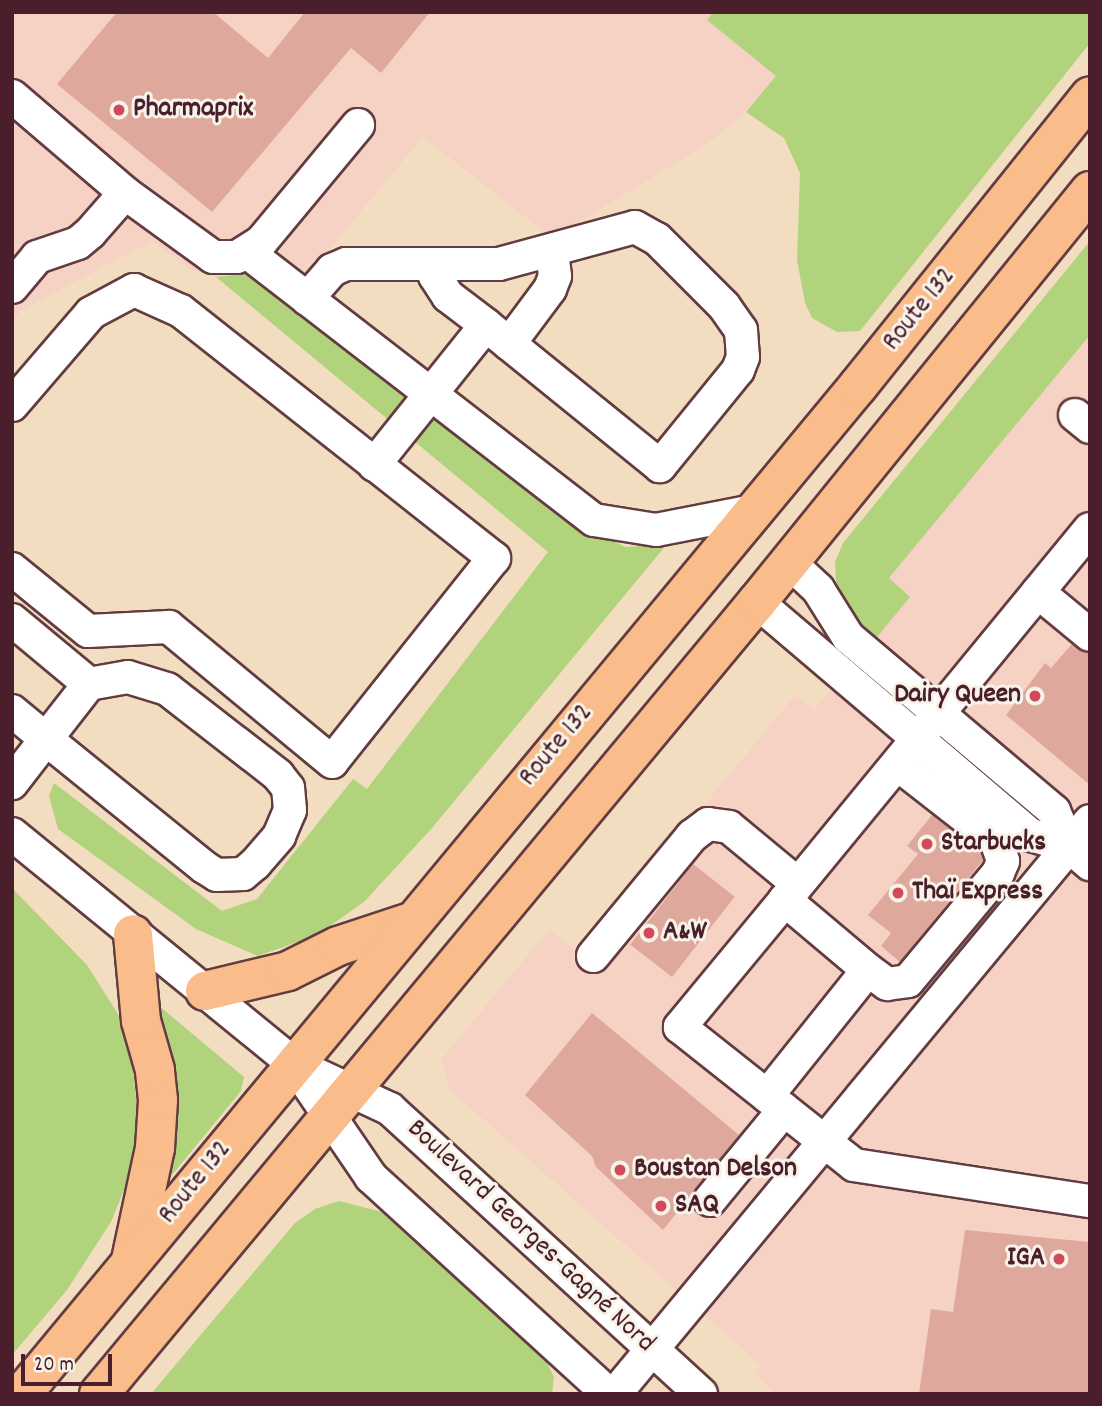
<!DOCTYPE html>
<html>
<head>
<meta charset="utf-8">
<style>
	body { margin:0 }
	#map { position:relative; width:1102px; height:1406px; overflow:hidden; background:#f3ddc0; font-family:Dekko,sans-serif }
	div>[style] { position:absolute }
	.built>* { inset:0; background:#f6d2c4 }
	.green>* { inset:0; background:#b0d37b }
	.building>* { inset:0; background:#dea99c; transform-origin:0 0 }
	.roads { filter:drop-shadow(2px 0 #633c41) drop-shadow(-2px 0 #633c41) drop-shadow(0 2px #633c41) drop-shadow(0 -2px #633c41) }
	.minor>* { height:32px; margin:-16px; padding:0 16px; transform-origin:16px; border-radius:16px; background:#fff }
	.highway>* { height:38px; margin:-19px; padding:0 19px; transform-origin:19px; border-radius:19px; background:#f9bc8a }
	.dots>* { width:19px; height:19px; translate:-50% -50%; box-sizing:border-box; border:4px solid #f7f3e8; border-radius:50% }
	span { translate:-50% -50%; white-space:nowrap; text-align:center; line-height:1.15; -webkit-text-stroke:6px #f7f3e8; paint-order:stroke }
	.poi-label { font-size:28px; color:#4a1f2b; font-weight:700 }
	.left { translate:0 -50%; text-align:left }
	.right { translate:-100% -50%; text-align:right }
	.street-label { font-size:28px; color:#4a1f2b }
	.frame { position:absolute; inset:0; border:14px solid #4a1f2b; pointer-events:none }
	.scale { position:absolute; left:21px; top:1354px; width:91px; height:32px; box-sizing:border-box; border:4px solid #4a1f2b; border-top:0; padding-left:9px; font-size:21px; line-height:24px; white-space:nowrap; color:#4a1f2b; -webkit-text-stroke:5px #f7f3e8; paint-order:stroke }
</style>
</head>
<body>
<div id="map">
	<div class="built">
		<div style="clip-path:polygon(12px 12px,713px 12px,707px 20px,776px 76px,746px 112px,706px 145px,552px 238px,423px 137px,303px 281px,244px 274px,216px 277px,189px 269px,152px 241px,22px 310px,12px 320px)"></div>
		<div style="clip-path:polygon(1090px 335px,1090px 1394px,776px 1394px,755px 1374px,761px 1365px,450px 1090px,441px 1060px,549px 929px,581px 955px,795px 695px,814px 710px,910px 597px,889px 578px)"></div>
	</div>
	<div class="green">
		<div style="clip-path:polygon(713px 12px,1090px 12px,1090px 43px,860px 331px,837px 332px,812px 318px,805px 303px,797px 260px,800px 173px,784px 138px,746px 112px,776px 76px,707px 20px)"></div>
		<div style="clip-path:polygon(1090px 241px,1090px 335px,889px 578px,910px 597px,872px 643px,837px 598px,835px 562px,843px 543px)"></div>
		<div style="clip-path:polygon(252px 267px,571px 519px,625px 547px,667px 544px,432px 828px,364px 902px,317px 935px,258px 956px,196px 929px,58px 829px,49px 796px,54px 783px,222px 911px,257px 899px,353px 779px,367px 789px,548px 552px,216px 277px,244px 274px)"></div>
		<div style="clip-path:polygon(12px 888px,87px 965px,118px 1014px,132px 1059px,138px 1120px,134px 1165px,111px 1222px,67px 1290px,12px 1355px)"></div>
		<div style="clip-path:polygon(158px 1005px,244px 1077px,241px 1091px,162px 1187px)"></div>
		<div style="clip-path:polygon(339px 1201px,382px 1212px,546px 1361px,554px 1377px,552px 1394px,151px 1394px,295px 1223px,315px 1209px)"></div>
	</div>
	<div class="building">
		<div style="clip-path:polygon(117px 12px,213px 12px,268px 58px,305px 12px,430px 12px,381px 73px,351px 48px,212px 212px,57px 84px)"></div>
		<div style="clip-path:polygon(1072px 644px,1090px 653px,1090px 785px,1006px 715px,1045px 663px,1051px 668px)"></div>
		<div style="clip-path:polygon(932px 815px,981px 853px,983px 860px,900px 962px,881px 946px,891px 933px,868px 915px,918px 854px,907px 846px)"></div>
		<div style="left:693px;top:864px;width:53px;height:102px;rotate:38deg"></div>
		<div style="clip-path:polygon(592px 1013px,739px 1135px,663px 1230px,596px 1167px,592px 1156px,525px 1095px)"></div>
		<div style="clip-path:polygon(965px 1230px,1090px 1242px,1090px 1394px,919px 1394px,931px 1309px,953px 1312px)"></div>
	</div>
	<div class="roads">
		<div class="minor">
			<div style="left:12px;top:96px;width:149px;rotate:40.6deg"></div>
			<div style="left:125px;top:193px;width:109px;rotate:36deg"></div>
			<div style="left:213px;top:257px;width:24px"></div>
			<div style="left:237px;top:257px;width:28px;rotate:-32deg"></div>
			<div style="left:261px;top:242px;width:152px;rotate:-50.3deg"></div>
			<div style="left:247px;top:252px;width:438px;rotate:37.7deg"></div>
			<div style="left:594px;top:520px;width:63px;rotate:9.2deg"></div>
			<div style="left:656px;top:530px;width:99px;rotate:-11.1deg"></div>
			<div style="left:433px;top:265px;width:11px;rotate:80deg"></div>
			<div style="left:435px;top:276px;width:24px;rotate:57deg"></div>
			<div style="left:448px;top:296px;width:48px;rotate:37.3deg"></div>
			<div style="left:12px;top:287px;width:39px;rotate:-50deg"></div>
			<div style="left:37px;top:257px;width:43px;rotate:-18.9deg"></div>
			<div style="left:78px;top:243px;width:16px;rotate:-40deg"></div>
			<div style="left:90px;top:233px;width:53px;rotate:-48.8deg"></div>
			<div style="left:307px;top:299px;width:38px;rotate:-49deg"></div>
			<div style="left:332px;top:270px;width:15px;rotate:-23deg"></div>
			<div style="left:346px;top:264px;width:153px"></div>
			<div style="left:499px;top:264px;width:141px;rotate:-15.2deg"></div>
			<div style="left:635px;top:227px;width:25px;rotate:29deg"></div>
			<div style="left:657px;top:239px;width:95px;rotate:45deg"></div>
			<div style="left:724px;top:306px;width:29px;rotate:55deg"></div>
			<div style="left:741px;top:330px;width:27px;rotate:86deg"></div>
			<div style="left:743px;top:357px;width:14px;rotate:111deg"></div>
			<div style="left:738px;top:370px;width:124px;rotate:129.1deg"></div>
			<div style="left:660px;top:466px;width:224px;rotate:-141deg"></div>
			<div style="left:486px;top:325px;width:179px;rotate:128.7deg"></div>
			<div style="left:509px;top:344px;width:69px;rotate:-53.3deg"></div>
			<div style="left:550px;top:289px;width:14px;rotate:-69deg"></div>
			<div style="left:555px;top:276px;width:26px;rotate:-97deg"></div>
			<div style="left:12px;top:405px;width:121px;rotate:-49.3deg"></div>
			<div style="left:91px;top:313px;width:49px;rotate:-28.1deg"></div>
			<div style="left:134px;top:290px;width:51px;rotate:24.1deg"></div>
			<div style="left:181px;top:311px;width:399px;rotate:38.3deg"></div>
			<div style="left:494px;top:558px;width:260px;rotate:128.5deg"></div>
			<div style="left:332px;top:762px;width:212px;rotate:-140.4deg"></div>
			<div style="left:169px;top:627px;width:81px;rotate:177.2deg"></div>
			<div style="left:88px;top:631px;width:98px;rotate:-140.8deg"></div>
			<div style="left:1075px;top:415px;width:19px;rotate:39deg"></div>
			<div style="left:789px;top:562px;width:40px;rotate:43deg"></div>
			<div style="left:818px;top:589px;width:57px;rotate:58deg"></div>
			<div style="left:848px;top:637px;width:270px;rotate:40.2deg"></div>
			<div style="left:1054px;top:811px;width:38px;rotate:67deg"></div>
			<div style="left:1038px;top:592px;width:67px;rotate:39.6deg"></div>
			<div style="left:757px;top:602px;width:360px;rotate:40.4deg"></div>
			<div style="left:1031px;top:835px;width:40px;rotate:16deg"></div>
			<div style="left:1069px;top:846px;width:28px;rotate:41deg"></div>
			<div style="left:12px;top:620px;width:100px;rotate:39.7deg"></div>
			<div style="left:12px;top:711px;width:44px;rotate:39.5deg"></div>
			<div style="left:46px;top:739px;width:203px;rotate:39deg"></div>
			<div style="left:204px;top:867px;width:15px;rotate:32deg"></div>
			<div style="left:217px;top:875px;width:26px;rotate:-2deg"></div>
			<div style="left:243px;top:874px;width:16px;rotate:-40deg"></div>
			<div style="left:255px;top:864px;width:37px;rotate:-49deg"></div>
			<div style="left:279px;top:836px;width:28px;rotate:-67deg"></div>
			<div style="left:290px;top:810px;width:22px;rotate:-95deg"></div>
			<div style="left:288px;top:788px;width:16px;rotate:-128deg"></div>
			<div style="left:278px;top:775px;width:140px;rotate:-142.2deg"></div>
			<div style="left:167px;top:689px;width:41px;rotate:-162.9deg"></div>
			<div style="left:128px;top:677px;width:40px;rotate:170deg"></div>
			<div style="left:89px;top:684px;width:70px;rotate:128deg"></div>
			<div style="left:46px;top:739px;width:56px;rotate:127.7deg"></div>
			<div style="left:12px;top:834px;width:364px;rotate:39.2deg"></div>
			<div style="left:294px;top:1064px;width:106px;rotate:25.1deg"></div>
			<div style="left:390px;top:1109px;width:422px;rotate:42.5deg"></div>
			<div style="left:785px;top:900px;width:165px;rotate:129.6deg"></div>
			<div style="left:680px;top:1027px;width:222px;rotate:38.4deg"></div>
			<div style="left:854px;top:1165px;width:239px;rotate:8.7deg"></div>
			<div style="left:593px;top:956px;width:156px;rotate:-50.5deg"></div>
			<div style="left:692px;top:836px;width:20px;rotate:-37deg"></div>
			<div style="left:708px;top:824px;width:21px;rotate:8deg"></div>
			<div style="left:729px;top:827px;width:89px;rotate:39.6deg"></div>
			<div style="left:868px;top:970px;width:24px;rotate:36deg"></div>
			<div style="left:887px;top:984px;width:21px;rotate:-8deg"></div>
			<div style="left:908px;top:981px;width:141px;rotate:-50.2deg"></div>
			<div style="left:998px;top:873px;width:13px;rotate:-67deg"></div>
			<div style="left:1003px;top:861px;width:21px;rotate:-109deg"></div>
			<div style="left:996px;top:841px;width:125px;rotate:-142.1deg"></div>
			<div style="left:294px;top:1064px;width:137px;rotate:55.7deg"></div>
			<div style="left:371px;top:1177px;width:322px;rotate:42.4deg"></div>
			<div style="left:767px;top:1096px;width:161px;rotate:-51.3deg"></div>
			<div style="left:868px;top:970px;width:109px;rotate:-139.9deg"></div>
			<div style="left:785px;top:900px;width:480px;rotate:-50.6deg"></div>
			<div style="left:710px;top:1200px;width:117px;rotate:-50.6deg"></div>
			<div style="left:615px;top:1394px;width:744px;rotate:-50.34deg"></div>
		</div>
		<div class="highway">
			<div style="left:205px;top:991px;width:85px;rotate:-13.5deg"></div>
			<div style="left:288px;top:971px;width:56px;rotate:-26.6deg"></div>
			<div style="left:338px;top:946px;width:74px;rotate:-18.2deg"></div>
			<div style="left:131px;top:1260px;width:115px;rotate:-77.9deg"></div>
			<div style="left:155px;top:1148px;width:48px;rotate:-86.4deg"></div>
			<div style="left:158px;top:1100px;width:30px;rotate:-96deg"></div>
			<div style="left:155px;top:1070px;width:51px;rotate:-105.9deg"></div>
			<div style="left:141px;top:1021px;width:87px;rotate:-95.3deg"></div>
			<div style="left:22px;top:1394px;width:1310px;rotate:-50.33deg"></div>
			<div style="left:858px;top:386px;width:371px;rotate:-51.3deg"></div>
			<div style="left:99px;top:1394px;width:1030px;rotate:-50.28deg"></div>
			<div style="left:757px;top:602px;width:529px;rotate:-50.98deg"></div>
		</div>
	</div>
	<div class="dots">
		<div style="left:119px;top:110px;background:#d1495b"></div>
		<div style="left:1035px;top:696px;background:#d1495b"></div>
		<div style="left:927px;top:844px;background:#d1495b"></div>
		<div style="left:898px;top:893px;background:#d1495b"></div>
		<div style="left:649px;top:933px;background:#d1495b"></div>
		<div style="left:620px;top:1170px;background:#d1495b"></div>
		<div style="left:661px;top:1206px;background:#d1495b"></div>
		<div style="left:1059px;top:1259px;background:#d1495b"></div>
	</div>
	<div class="poi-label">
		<span class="left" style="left:133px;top:110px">Pharmaprix</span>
		<span class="right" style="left:1021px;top:696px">Dairy Queen</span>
		<span class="left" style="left:941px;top:844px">Starbucks</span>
		<span class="left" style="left:912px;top:893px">Thaï Express</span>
		<span class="left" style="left:663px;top:933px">A&amp;W</span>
		<span class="left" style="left:634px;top:1170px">Boustan Delson</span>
		<span class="left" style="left:675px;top:1206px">SAQ</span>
		<span class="right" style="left:1045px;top:1259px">IGA</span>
	</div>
	<div class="street-label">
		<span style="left:920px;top:310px;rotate:-51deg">Route 132</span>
		<span style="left:557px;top:746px;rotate:-50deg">Route 132</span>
		<span style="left:196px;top:1183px;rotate:-51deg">Route 132</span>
		<span style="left:530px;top:1237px;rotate:43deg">Boulevard Georges-Gagné Nord</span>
	</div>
	<div class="frame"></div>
	<div class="scale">20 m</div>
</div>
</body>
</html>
